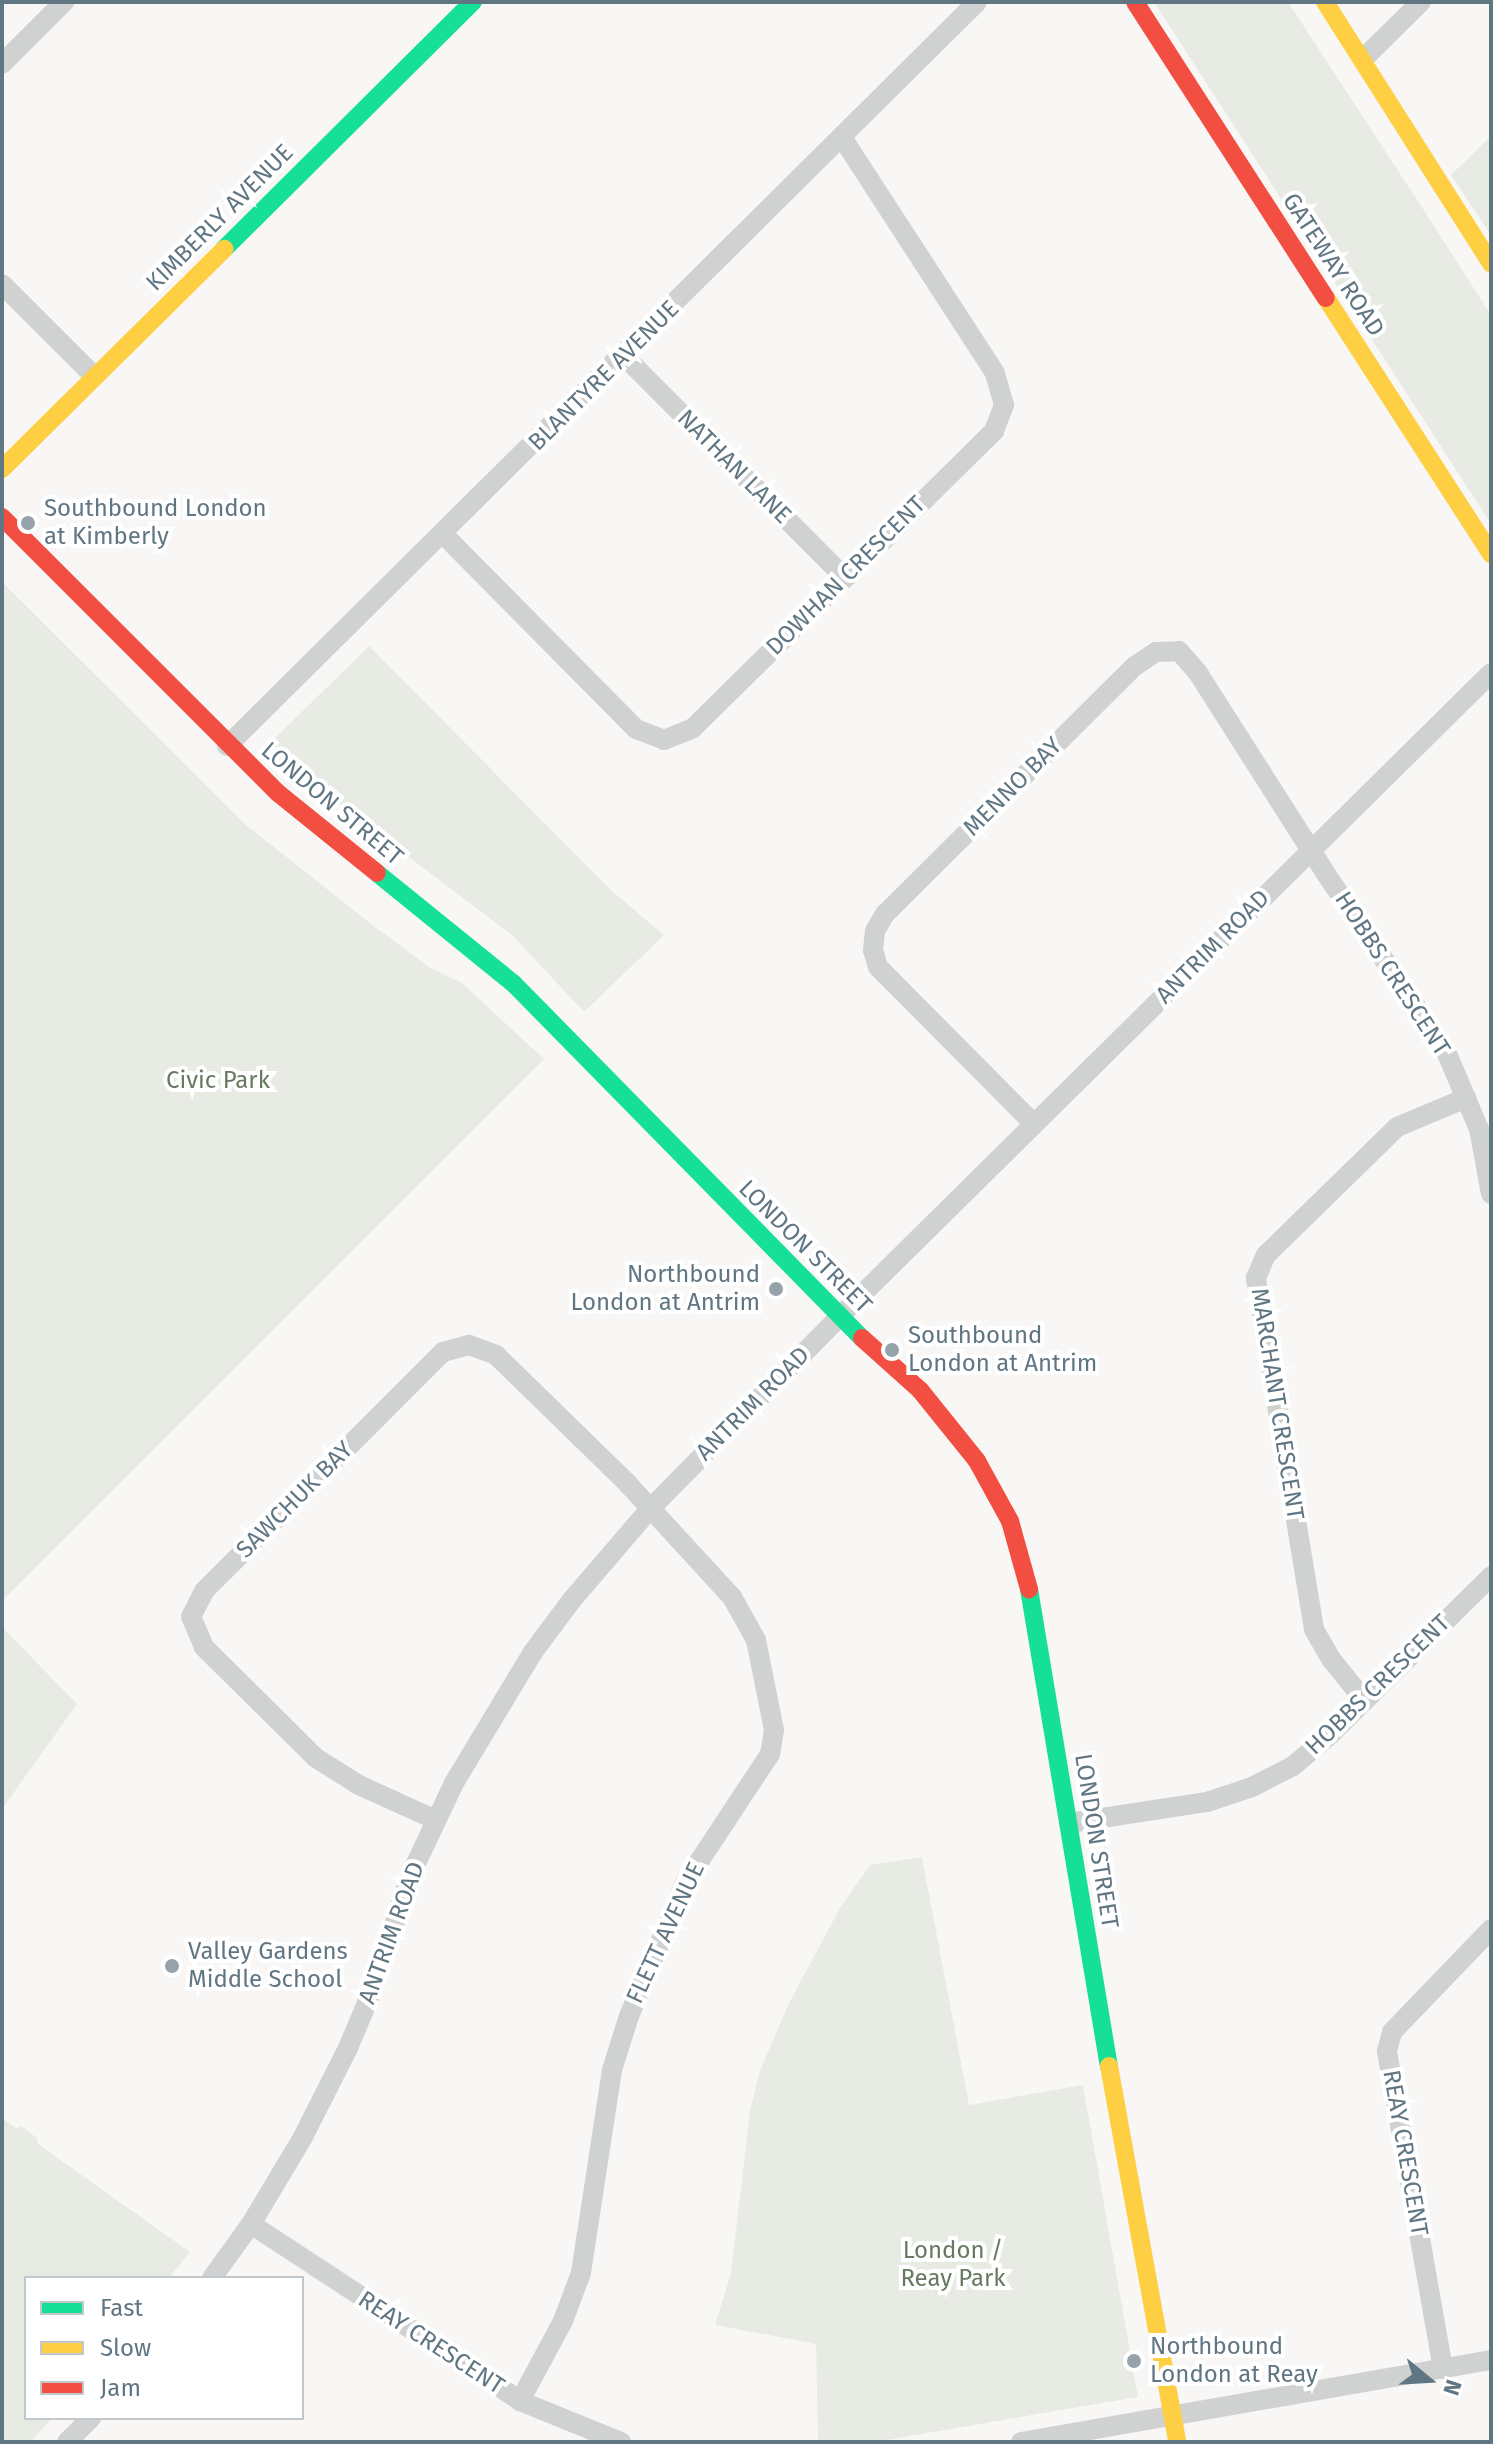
<!DOCTYPE html>
<html>
<head>
<meta charset="utf-8">
<style>
	body { margin:0 }
	#map { position:relative; width:1493px; height:2444px; overflow:hidden; background:#f8f7f6; font-family:"Fira Sans",sans-serif }
	div>[style] { position:absolute }
	.green>* { inset:0; background:#e8ebe4 }
	.street>* { height:20px; margin:-10px; padding:0 10px; transform-origin:10px; border-radius:10px; background:#d0d1d1 }
	.fast>* { height:18px; margin:-9px; padding:0 9px; transform-origin:9px; border-radius:9px; background:#16e098 }
	.slow>* { height:18px; margin:-9px; padding:0 9px; transform-origin:9px; border-radius:9px; background:#ffcf43 }
	.jam>* { height:18px; margin:-9px; padding:0 9px; transform-origin:9px; border-radius:9px; background:#f24e42 }
	.dots>* { width:22px; height:22px; translate:-50% -50%; box-sizing:border-box; border:4px solid #fff; border-radius:50% }
	span { translate:-50% -50%; white-space:nowrap; text-align:center; line-height:1.15; -webkit-text-stroke:8px #fff; paint-order:stroke }
	.street-label { font-size:24px; color:#617683 }
	.poi-label { font-size:24px; color:#617683 }
	.left { translate:0 -50%; text-align:left }
	.right { translate:-100% -50%; text-align:right }
	.park-label { font-size:24px; color:#677a60 }
	.frame { position:absolute; inset:0; border:4px solid #617683; pointer-events:none }
	.legend { position:absolute; left:24px; top:2276px; width:280px; height:144px; box-sizing:border-box; background:#fff; border:2px solid #c0c8cd; margin:0; padding:10px 14px; list-style:none; font-size:24px; color:#617683 }
	.legend li { display:flex; align-items:center; gap:16px; height:40px }
	.legend b { width:40px; border:2px solid #c0c8cd }
	.north { position:absolute; left:1389px; top:2340px; width:80px; height:80px; -webkit-text-stroke:6px #fff; paint-order:stroke; rotate:108deg; font-size:22px; font-weight:700; line-height:32px; text-align:center; color:#617683 }
	.north::after { content:''; display:block; margin:auto; width:28px; height:36px; background:#617683; clip-path:polygon(50% 0,100% 100%,50% 72%,0 100%) }
</style>
</head>
<body>
<div id="map">
	<div class="green">
		<div style="clip-path:polygon(1154px 2px,1288px 2px,1427px 215px,1491px 315px,1491px 524px)"></div>
		<div style="clip-path:polygon(1491px 136px,1491px 235px,1451px 175px)"></div>
		<div style="clip-path:polygon(2px 582px,246px 825px,371px 924px,429px 967px,462px 983px,544px 1059px,2px 1601px)"></div>
		<div style="clip-path:polygon(369px 646px,612px 891px,664px 935px,584px 1012px,513px 936px,359px 819px,268px 745px)"></div>
		<div style="clip-path:polygon(2px 1627px,77px 1704px,2px 1809px)"></div>
		<div style="clip-path:polygon(922px 1857px,969px 2105px,1083px 2085px,1138px 2397px,875px 2442px,818px 2442px,816px 2344px,715px 2325px,731px 2273px,750px 2111px,760px 2071px,790px 2001px,840px 1908px,870px 1865px)"></div>
		<div style="clip-path:polygon(2px 2118px,17px 2129px,21px 2126px,37px 2138px,38px 2144px,190px 2252px,169px 2278px,26px 2278px,26px 2418px,52px 2418px,31px 2442px,2px 2442px)"></div>
	</div>
	<div class="street">
		<div style="left:1363px;top:59px;width:81px;rotate:-44.5deg"></div>
		<div style="left:2px;top:64px;width:88px;rotate:-45deg"></div>
		<div style="left:2px;top:284px;width:130px;rotate:45deg"></div>
		<div style="left:624px;top:356px;width:312px;rotate:45.1deg"></div>
		<div style="left:444px;top:535px;width:273px;rotate:45.3deg"></div>
		<div style="left:636px;top:729px;width:30px;rotate:21deg"></div>
		<div style="left:664px;top:740px;width:31px;rotate:-22deg"></div>
		<div style="left:693px;top:728px;width:423px;rotate:-44.6deg"></div>
		<div style="left:994px;top:431px;width:28px;rotate:-69deg"></div>
		<div style="left:1004px;top:405px;width:33px;rotate:-106deg"></div>
		<div style="left:995px;top:373px;width:281px;rotate:-123deg"></div>
		<div style="left:227px;top:746px;width:1056px;rotate:-44.77deg"></div>
		<div style="left:1034px;top:1124px;width:221px;rotate:-134.8deg"></div>
		<div style="left:878px;top:967px;width:18px;rotate:-106deg"></div>
		<div style="left:873px;top:950px;width:19px;rotate:-84deg"></div>
		<div style="left:875px;top:931px;width:20px;rotate:-60deg"></div>
		<div style="left:885px;top:914px;width:352px;rotate:-44.8deg"></div>
		<div style="left:1135px;top:666px;width:25px;rotate:-34deg"></div>
		<div style="left:1156px;top:652px;width:23px;rotate:-2deg"></div>
		<div style="left:1179px;top:651px;width:29px;rotate:49deg"></div>
		<div style="left:1198px;top:673px;width:238px;rotate:57.5deg"></div>
		<div style="left:1326px;top:874px;width:212px;rotate:55.8deg"></div>
		<div style="left:1445px;top:1049px;width:87px;rotate:67deg"></div>
		<div style="left:1479px;top:1129px;width:66px;rotate:79.5deg"></div>
		<div style="left:1364px;top:1700px;width:53px;rotate:-128.8deg"></div>
		<div style="left:1331px;top:1659px;width:34px;rotate:-120deg"></div>
		<div style="left:1314px;top:1629px;width:356px;rotate:-99.4deg"></div>
		<div style="left:1256px;top:1278px;width:25px;rotate:-67deg"></div>
		<div style="left:1266px;top:1255px;width:183px;rotate:-44.3deg"></div>
		<div style="left:1397px;top:1127px;width:75px;rotate:-22.8deg"></div>
		<div style="left:436px;top:1820px;width:85px;rotate:-155.6deg"></div>
		<div style="left:359px;top:1785px;width:51px;rotate:-147.9deg"></div>
		<div style="left:316px;top:1758px;width:158px;rotate:-135.3deg"></div>
		<div style="left:204px;top:1647px;width:33px;rotate:-113deg"></div>
		<div style="left:191px;top:1617px;width:29px;rotate:-63deg"></div>
		<div style="left:204px;top:1591px;width:338px;rotate:-45deg"></div>
		<div style="left:443px;top:1352px;width:27px;rotate:-15deg"></div>
		<div style="left:469px;top:1345px;width:29px;rotate:20deg"></div>
		<div style="left:496px;top:1355px;width:185px;rotate:44.3deg"></div>
		<div style="left:628px;top:1484px;width:154px;rotate:47.4deg"></div>
		<div style="left:732px;top:1597px;width:49px;rotate:60.8deg"></div>
		<div style="left:756px;top:1640px;width:92px;rotate:78.7deg"></div>
		<div style="left:774px;top:1730px;width:24px;rotate:99deg"></div>
		<div style="left:770px;top:1754px;width:154px;rotate:123.4deg"></div>
		<div style="left:685px;top:1883px;width:144px;rotate:112.8deg"></div>
		<div style="left:629px;top:2016px;width:57px;rotate:107.5deg"></div>
		<div style="left:612px;top:2070px;width:205px;rotate:98.7deg"></div>
		<div style="left:581px;top:2273px;width:51px;rotate:110.6deg"></div>
		<div style="left:563px;top:2321px;width:91px;rotate:118.3deg"></div>
		<div style="left:1069px;top:1823px;width:140px;rotate:-8.7deg"></div>
		<div style="left:1207px;top:1802px;width:47px;rotate:-18.4deg"></div>
		<div style="left:1252px;top:1787px;width:46px;rotate:-27.1deg"></div>
		<div style="left:1293px;top:1766px;width:50px;rotate:-40.1deg"></div>
		<div style="left:1331px;top:1734px;width:225px;rotate:-44.6deg"></div>
		<div style="left:251px;top:2224px;width:322px;rotate:33.3deg"></div>
		<div style="left:520px;top:2401px;width:109px;rotate:22.1deg"></div>
		<div style="left:212px;top:2278px;width:67px;rotate:-54.2deg"></div>
		<div style="left:251px;top:2224px;width:101px;rotate:-59.1deg"></div>
		<div style="left:303px;top:2137px;width:100px;rotate:-63.2deg"></div>
		<div style="left:348px;top:2048px;width:62px;rotate:-67.2deg"></div>
		<div style="left:372px;top:1991px;width:123px;rotate:-71.6deg"></div>
		<div style="left:411px;top:1874px;width:101px;rotate:-64.7deg"></div>
		<div style="left:454px;top:1783px;width:153px;rotate:-58.9deg"></div>
		<div style="left:533px;top:1652px;width:64px;rotate:-53.3deg"></div>
		<div style="left:571px;top:1601px;width:120px;rotate:-49.4deg"></div>
		<div style="left:649px;top:1510px;width:271px;rotate:-45.4deg"></div>
		<div style="left:839px;top:1317px;width:916px;rotate:-44.65deg"></div>
		<div style="left:1443px;top:2369px;width:323px;rotate:-100deg"></div>
		<div style="left:1387px;top:2051px;width:20px;rotate:-75deg"></div>
		<div style="left:1392px;top:2032px;width:143px;rotate:-46.1deg"></div>
		<div style="left:67px;top:2442px;width:34px;rotate:-45deg"></div>
		<div style="left:1021px;top:2442px;width:477px;rotate:-9.9deg"></div>
	</div>
	<div class="fast">
		<div style="left:224px;top:249px;width:351px;rotate:-44.8deg"></div>
		<div style="left:377px;top:873px;width:175px;rotate:39deg"></div>
		<div style="left:513px;top:983px;width:498px;rotate:45.5deg"></div>
		<div style="left:1029px;top:1589px;width:484px;rotate:80.5deg"></div>
	</div>
	<div class="slow">
		<div style="left:1325px;top:2px;width:310px;rotate:57.6deg"></div>
		<div style="left:1326px;top:298px;width:305px;rotate:57.2deg"></div>
		<div style="left:2px;top:469px;width:313px;rotate:-44.7deg"></div>
		<div style="left:1109px;top:2066px;width:382px;rotate:79.7deg"></div>
	</div>
	<div class="jam">
		<div style="left:1135px;top:2px;width:352px;rotate:57.2deg"></div>
		<div style="left:2px;top:517px;width:390px;rotate:45deg"></div>
		<div style="left:278px;top:793px;width:127px;rotate:38.9deg"></div>
		<div style="left:862px;top:1338px;width:78px;rotate:41.9deg"></div>
		<div style="left:920px;top:1390px;width:91px;rotate:51.2deg"></div>
		<div style="left:977px;top:1461px;width:68px;rotate:61.2deg"></div>
		<div style="left:1010px;top:1521px;width:71px;rotate:74.4deg"></div>
	</div>
	<div class="dots">
		<div style="left:28px;top:523px;background:#96a3ab"></div>
		<div style="left:776px;top:1289px;background:#96a3ab"></div>
		<div style="left:892px;top:1350px;background:#96a3ab"></div>
		<div style="left:172px;top:1966px;background:#96a3ab"></div>
		<div style="left:1134px;top:2361px;background:#96a3ab"></div>
	</div>
	<div class="street-label">
		<span style="left:220px;top:218px;rotate:-45deg">KIMBERLY AVENUE</span>
		<span style="left:1333px;top:265px;rotate:57deg">GATEWAY ROAD</span>
		<span style="left:604px;top:376px;rotate:-45deg">BLANTYRE AVENUE</span>
		<span style="left:734px;top:467px;rotate:45deg">NATHAN LANE</span>
		<span style="left:846px;top:576px;rotate:-45deg">DOWHAN CRESCENT</span>
		<span style="left:1013px;top:787px;rotate:-45deg">MENNO BAY</span>
		<span style="left:332px;top:804px;rotate:40deg">LONDON STREET</span>
		<span style="left:1213px;top:947px;rotate:-45deg">ANTRIM ROAD</span>
		<span style="left:1392px;top:974px;rotate:57deg">HOBBS CRESCENT</span>
		<span style="left:805px;top:1247px;rotate:45deg">LONDON STREET</span>
		<span style="left:753px;top:1404px;rotate:-45deg">ANTRIM ROAD</span>
		<span style="left:1277px;top:1404px;rotate:81deg">MARCHANT CRESCENT</span>
		<span style="left:295px;top:1500px;rotate:-45deg">SAWCHUK BAY</span>
		<span style="left:1378px;top:1685px;rotate:-44deg">HOBBS CRESCENT</span>
		<span style="left:1096px;top:1841px;rotate:81deg">LONDON STREET</span>
		<span style="left:392px;top:1933px;rotate:-70deg">ANTRIM ROAD</span>
		<span style="left:666px;top:1933px;rotate:-65deg">FLETT AVENUE</span>
		<span style="left:1405px;top:2153px;rotate:80deg">REAY CRESCENT</span>
		<span style="left:431px;top:2343px;rotate:33deg">REAY CRESCENT</span>
	</div>
	<div class="poi-label">
		<span class="left" style="left:44px;top:523px">Southbound London<br>at Kimberly</span>
		<span class="right" style="left:760px;top:1289px">Northbound<br>London at Antrim</span>
		<span class="left" style="left:908px;top:1350px">Southbound<br>London at Antrim</span>
		<span class="left" style="left:188px;top:1966px">Valley Gardens<br>Middle School</span>
		<span class="left" style="left:1150px;top:2361px">Northbound<br>London at Reay</span>
	</div>
	<div class="park-label">
		<span style="left:218px;top:1081px">Civic Park</span>
		<span style="left:953px;top:2265px">London /<br>Reay Park</span>
	</div>
	<div class="frame"></div>
	<ul class="legend">
	<li><b style="height:10px;background:#16e098"></b>Fast</li>
	<li><b style="height:10px;background:#ffcf43"></b>Slow</li>
	<li><b style="height:10px;background:#f24e42"></b>Jam</li>
	</ul>
	<div class="north">N</div>
</div>
</body>
</html>
